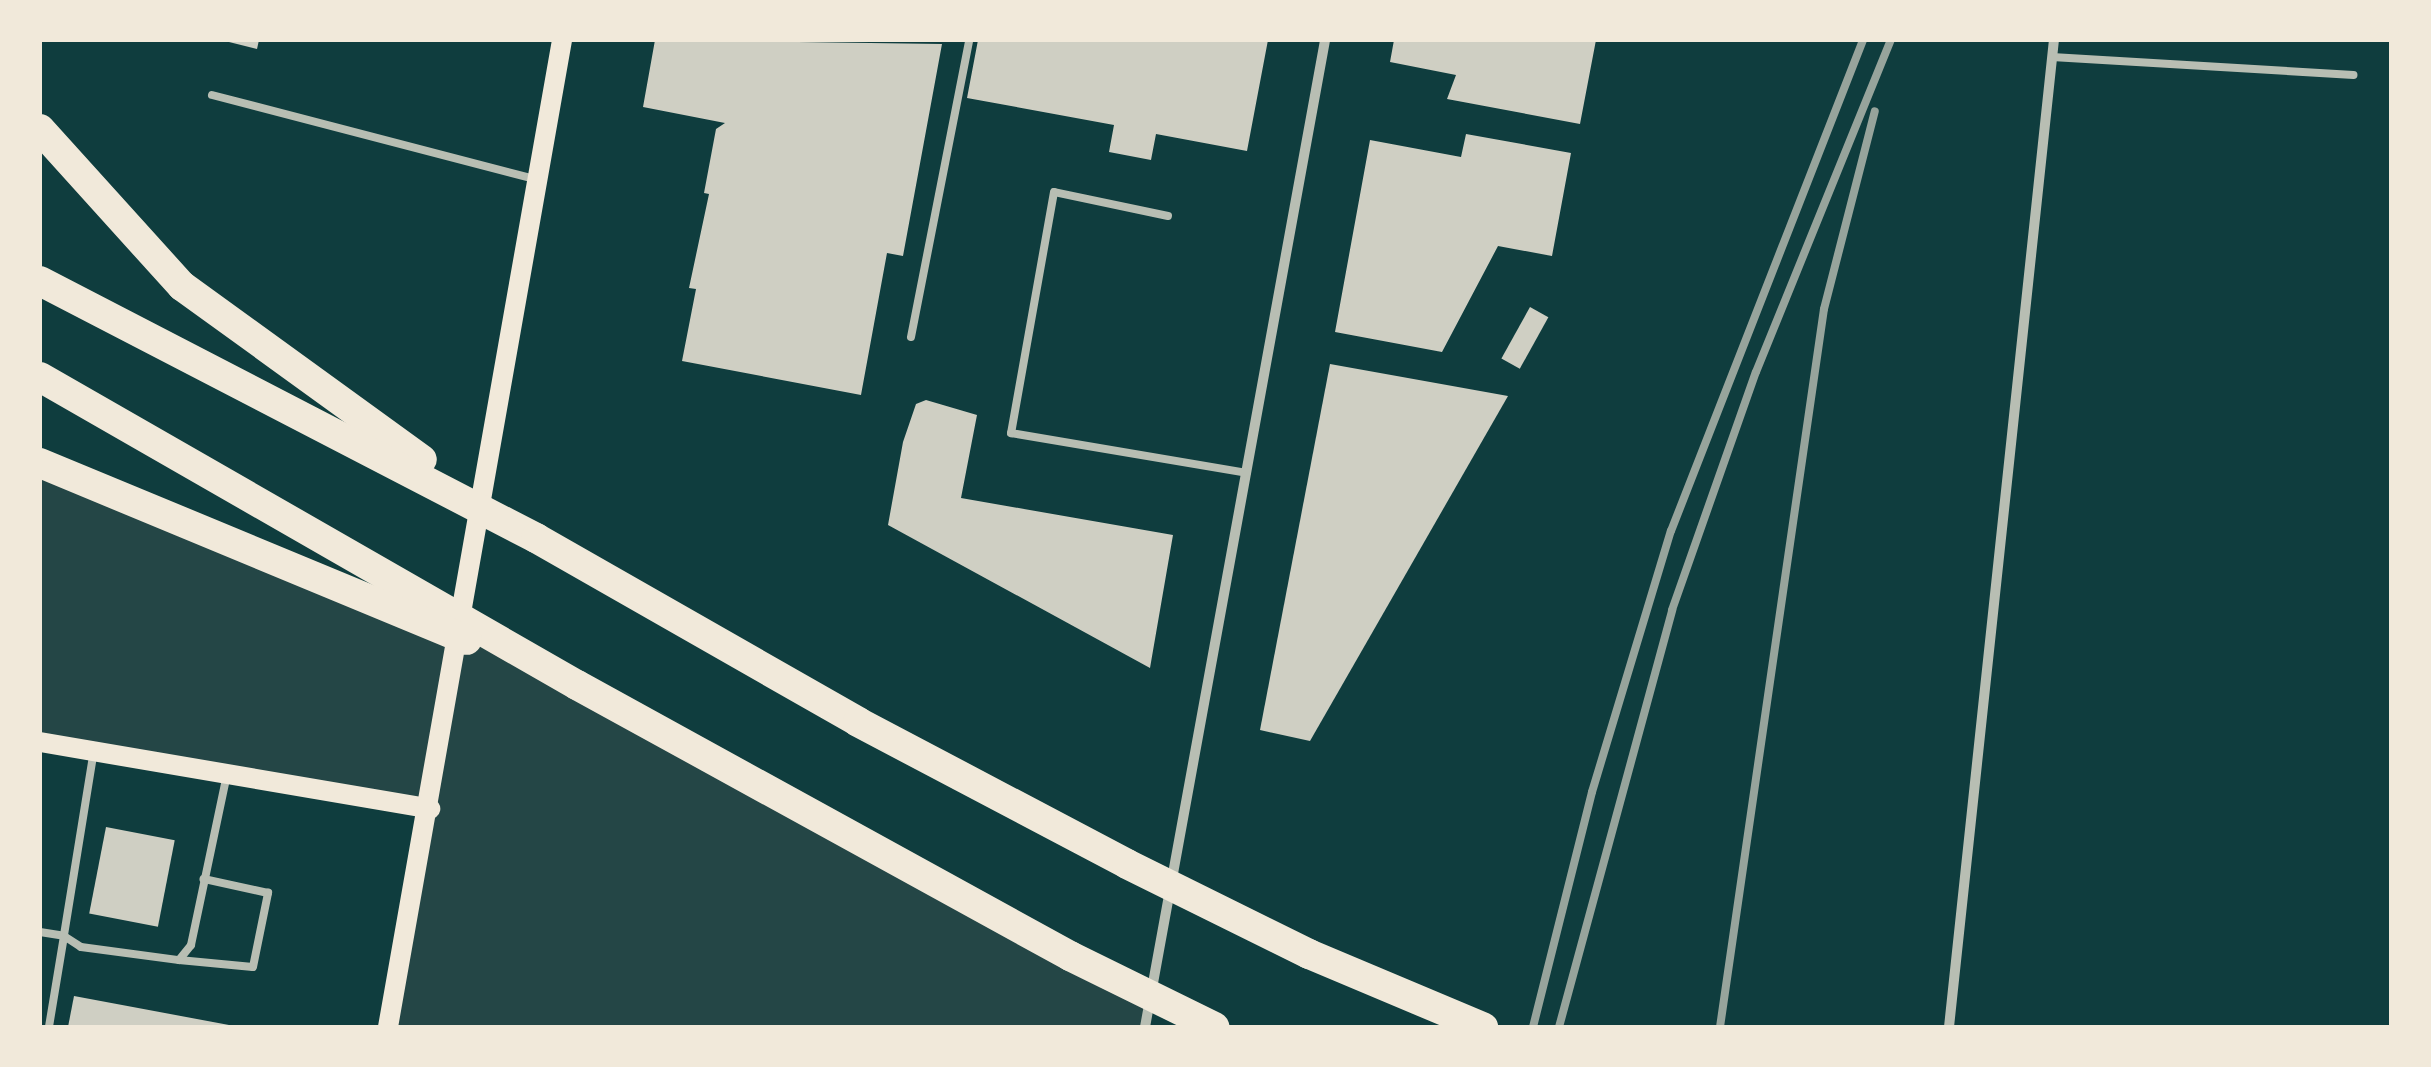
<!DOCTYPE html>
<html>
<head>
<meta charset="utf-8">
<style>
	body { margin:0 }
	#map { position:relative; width:2431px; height:1067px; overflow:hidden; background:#0f3d3e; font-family:"Sofia Sans Condensed",sans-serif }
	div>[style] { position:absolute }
	.green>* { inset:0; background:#244646 }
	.building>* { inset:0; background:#cfcfc3; transform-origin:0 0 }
	.service>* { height:8px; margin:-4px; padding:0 4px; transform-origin:4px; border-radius:4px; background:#b8beb3 }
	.minor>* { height:10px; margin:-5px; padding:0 5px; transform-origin:5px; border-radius:5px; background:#b8beb3 }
	.secondary>* { height:20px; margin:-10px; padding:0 10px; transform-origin:10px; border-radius:10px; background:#f1e9da }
	.motorway>* { height:30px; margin:-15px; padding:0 15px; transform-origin:15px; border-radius:15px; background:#f1e9da }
	.rail>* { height:8px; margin:-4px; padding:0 4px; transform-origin:4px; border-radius:4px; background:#97a49c }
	span { translate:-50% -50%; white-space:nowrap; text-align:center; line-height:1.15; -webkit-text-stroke:8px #f1e9da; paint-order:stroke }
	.frame { position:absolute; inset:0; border:42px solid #f1e9da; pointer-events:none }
</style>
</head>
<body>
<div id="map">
	<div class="green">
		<div style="clip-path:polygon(40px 463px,577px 685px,1151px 995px,1145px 1027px,388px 1027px,430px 809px,40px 742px)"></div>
	</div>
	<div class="building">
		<div style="clip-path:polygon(221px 40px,259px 40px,257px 49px)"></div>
		<div style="clip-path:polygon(655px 40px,942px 44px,903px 256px,887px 253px,861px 395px,682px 361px,696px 289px,689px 288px,709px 194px,704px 193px,716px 129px,725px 123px,643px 107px)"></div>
		<div style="clip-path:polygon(978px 40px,1268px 40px,1247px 151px,1156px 134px,1151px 160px,1109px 152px,1114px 125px,967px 98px)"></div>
		<div style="clip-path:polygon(1394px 40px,1596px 40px,1580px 124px,1447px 99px,1456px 75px,1390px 62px)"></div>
		<div style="clip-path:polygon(1466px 134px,1571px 153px,1552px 256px,1498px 246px,1442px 352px,1335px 332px,1370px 140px,1461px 157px)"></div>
		<div style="left:1530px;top:307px;width:21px;height:59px;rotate:29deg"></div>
		<div style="clip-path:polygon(1330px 364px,1508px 396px,1310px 741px,1260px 730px)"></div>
		<div style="clip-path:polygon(926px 400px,977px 415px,961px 498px,1173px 535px,1150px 668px,888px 525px,903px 442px,916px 404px)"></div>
		<div style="left:106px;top:827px;width:70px;height:88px;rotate:11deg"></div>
		<div style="clip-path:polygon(74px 996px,229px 1025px,228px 1027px,68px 1027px)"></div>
	</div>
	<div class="service">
		<div style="left:2052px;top:57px;width:302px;rotate:3.4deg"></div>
		<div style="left:212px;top:95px;width:334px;rotate:14.6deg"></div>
		<div style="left:1168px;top:216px;width:116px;rotate:-168.1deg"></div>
		<div style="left:1054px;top:192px;width:245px;rotate:100.1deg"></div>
		<div style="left:1011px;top:433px;width:239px;rotate:9.6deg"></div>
		<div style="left:911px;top:337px;width:303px;rotate:-78.9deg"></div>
		<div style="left:93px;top:756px;width:182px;rotate:99.2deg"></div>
		<div style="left:64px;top:936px;width:20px;rotate:33deg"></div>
		<div style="left:81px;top:947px;width:99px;rotate:7.6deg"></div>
		<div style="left:179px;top:960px;width:19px;rotate:-51deg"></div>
		<div style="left:191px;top:945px;width:175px;rotate:-78.1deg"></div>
		<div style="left:40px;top:932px;width:24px;rotate:9deg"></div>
		<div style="left:64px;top:936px;width:92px;rotate:99.4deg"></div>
		<div style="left:179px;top:960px;width:74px;rotate:5.4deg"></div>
		<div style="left:253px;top:967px;width:76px;rotate:-78.5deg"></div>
		<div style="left:268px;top:893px;width:66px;rotate:-167.7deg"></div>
	</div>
	<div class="minor">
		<div style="left:1145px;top:1027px;width:1003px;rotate:-79.66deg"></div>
		<div style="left:1949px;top:1027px;width:993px;rotate:-83.93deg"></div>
	</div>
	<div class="secondary">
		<div style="left:40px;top:742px;width:396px;rotate:9.7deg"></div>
		<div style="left:388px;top:1027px;width:1002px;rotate:-80deg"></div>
	</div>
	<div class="motorway">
		<div style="left:40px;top:129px;width:212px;rotate:47.9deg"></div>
		<div style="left:182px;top:286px;width:296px;rotate:35.9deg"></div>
		<div style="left:40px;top:281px;width:559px;rotate:27.39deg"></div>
		<div style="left:536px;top:538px;width:371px;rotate:29.7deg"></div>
		<div style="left:858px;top:722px;width:304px;rotate:27.8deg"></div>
		<div style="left:1127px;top:864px;width:203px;rotate:26.3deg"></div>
		<div style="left:1309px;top:954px;width:189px;rotate:22.8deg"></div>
		<div style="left:40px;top:377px;width:619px;rotate:29.84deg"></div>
		<div style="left:577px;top:685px;width:563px;rotate:28.8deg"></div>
		<div style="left:1070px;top:956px;width:161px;rotate:26.2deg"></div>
		<div style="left:40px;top:463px;width:462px;rotate:22.5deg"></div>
	</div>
	<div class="rail">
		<div style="left:1533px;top:1027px;width:242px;rotate:-75.9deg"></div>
		<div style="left:1592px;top:792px;width:273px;rotate:-73.2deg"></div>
		<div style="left:1671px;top:531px;width:527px;rotate:-68.64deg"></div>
		<div style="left:1559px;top:1027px;width:432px;rotate:-74.8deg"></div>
		<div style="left:1672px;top:610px;width:252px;rotate:-70.6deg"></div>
		<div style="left:1756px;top:372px;width:358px;rotate:-67.9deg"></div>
		<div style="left:1720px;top:1027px;width:725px;rotate:-81.76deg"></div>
		<div style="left:1824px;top:309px;width:204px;rotate:-75.6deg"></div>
	</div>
	<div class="frame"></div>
</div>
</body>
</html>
